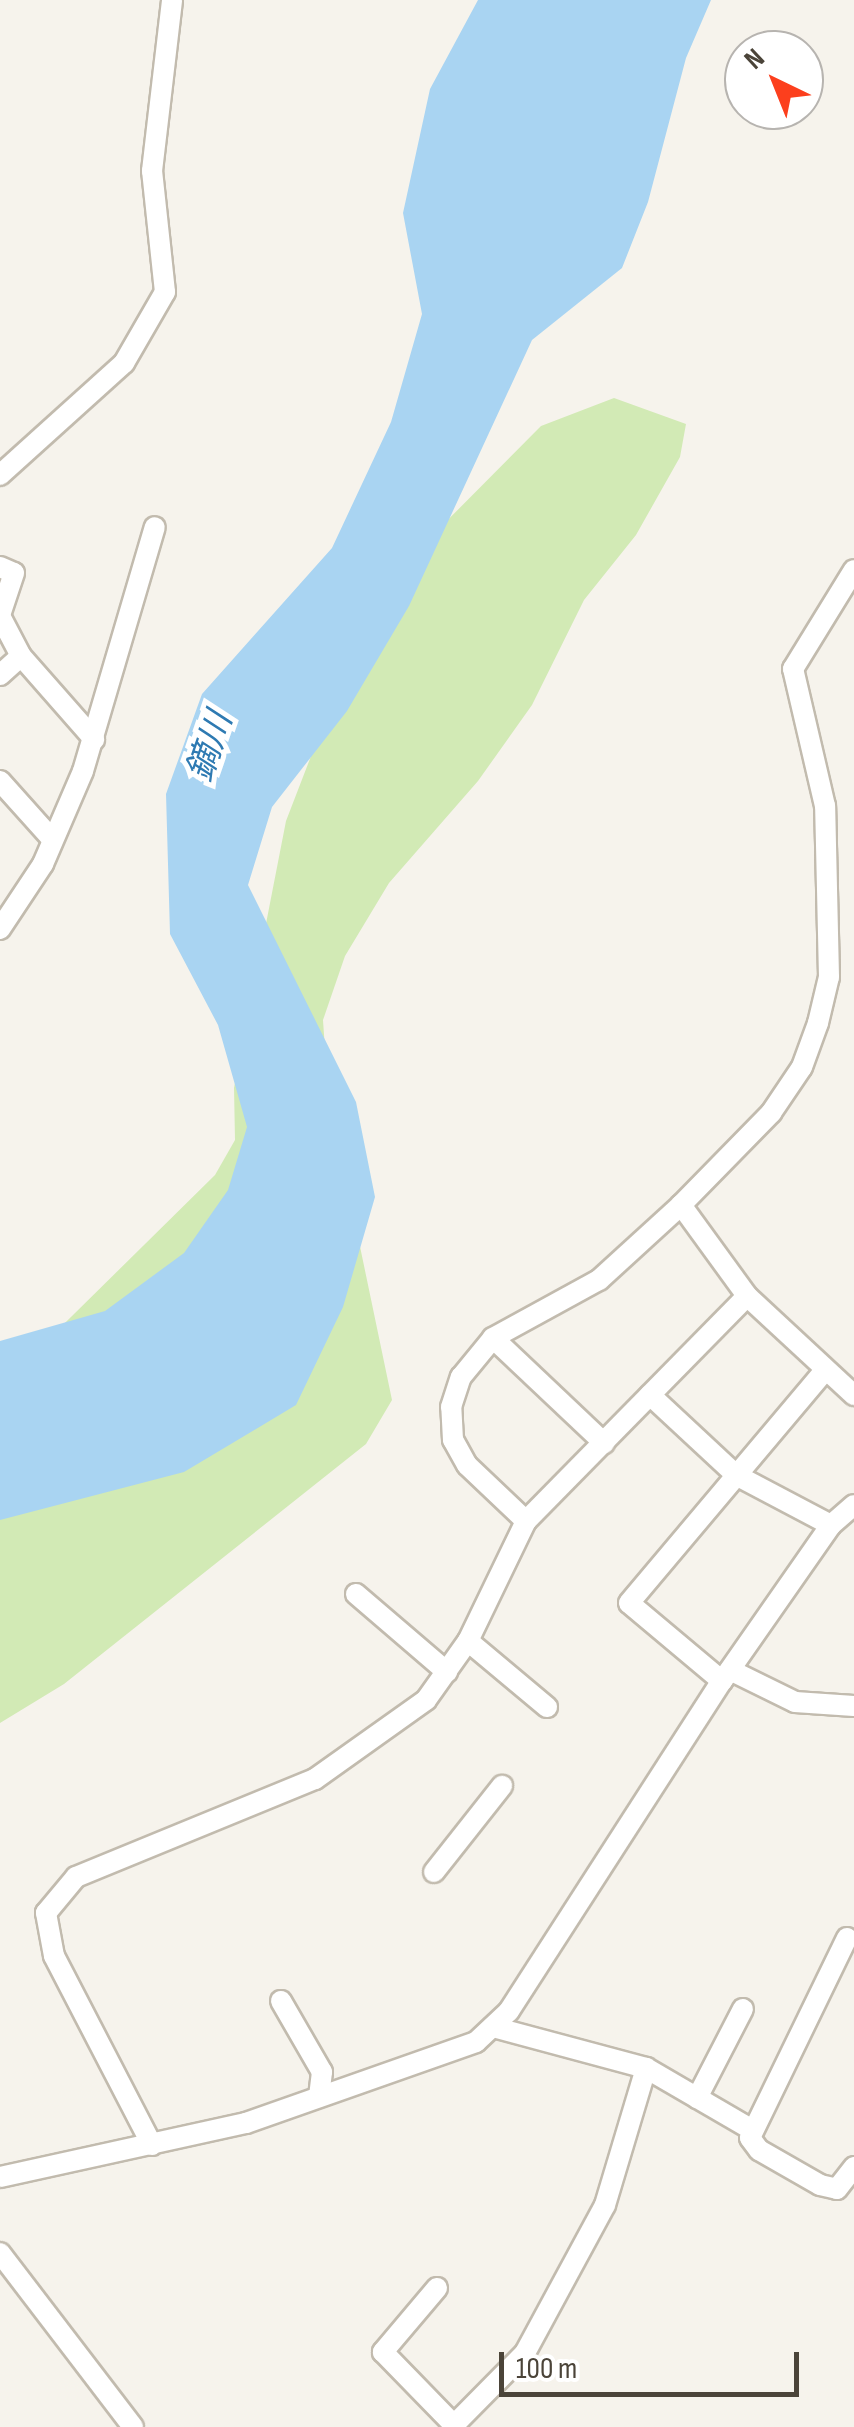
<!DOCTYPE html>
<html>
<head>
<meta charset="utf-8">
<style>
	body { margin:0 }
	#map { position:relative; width:854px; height:2427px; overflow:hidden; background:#f6f3ec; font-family:"Sofia Sans Condensed","Noto Sans JP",sans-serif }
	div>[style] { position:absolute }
	.green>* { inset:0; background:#d2eab5 }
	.water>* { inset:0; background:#a9d4f2 }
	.roads { filter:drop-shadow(2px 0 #c2bbae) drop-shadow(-2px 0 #c2bbae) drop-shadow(0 2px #c2bbae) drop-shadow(0 -2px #c2bbae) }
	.minor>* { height:20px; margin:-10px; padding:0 10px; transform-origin:10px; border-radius:10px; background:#fff }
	span { translate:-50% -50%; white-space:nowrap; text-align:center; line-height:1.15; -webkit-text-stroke:10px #fff; paint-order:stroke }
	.water-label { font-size:35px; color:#2e7ab2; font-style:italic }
	.north { position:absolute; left:724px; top:30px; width:100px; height:100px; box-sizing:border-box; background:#fff; border:2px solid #b7b4b0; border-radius:50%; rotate:317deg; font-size:28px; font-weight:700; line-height:40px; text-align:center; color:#4b4439 }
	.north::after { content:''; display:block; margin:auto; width:35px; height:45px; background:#fc3f1d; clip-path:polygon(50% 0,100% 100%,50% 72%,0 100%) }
	.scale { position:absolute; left:499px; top:2352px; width:300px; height:45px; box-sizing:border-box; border:5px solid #4b4439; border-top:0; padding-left:12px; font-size:30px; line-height:35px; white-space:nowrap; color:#4b4439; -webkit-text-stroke:8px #fff; paint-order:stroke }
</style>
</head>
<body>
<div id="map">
	<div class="green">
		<div style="clip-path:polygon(614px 398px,686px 424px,680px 457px,636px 535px,584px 600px,532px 705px,478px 781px,389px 883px,345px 956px,323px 1020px,328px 1093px,392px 1400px,366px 1444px,64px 1684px,0 1723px,0 1387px,215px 1175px,235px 1140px,234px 1088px,286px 821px,355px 642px,411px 557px,541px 426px)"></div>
	</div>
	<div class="water">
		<div style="clip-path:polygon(478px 0,711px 0,686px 58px,648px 202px,622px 268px,532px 340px,409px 606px,347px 711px,272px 807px,248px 885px,356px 1102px,375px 1197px,343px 1307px,296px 1405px,184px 1472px,0 1520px,0 1341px,105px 1311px,184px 1253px,228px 1190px,247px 1127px,218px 1025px,170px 934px,166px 794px,202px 694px,332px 548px,391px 422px,422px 314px,403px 213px,430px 89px)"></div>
	</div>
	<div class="roads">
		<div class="minor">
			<div style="left:0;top:475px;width:167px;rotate:-42.1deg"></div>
			<div style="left:124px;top:363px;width:82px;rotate:-60deg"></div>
			<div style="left:165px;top:292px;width:122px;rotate:-96.1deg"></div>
			<div style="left:152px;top:171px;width:172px;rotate:-83.3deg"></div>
			<div style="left:0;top:567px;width:15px;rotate:23deg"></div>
			<div style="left:14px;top:573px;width:44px;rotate:108.4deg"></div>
			<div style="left:0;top:616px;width:45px;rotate:62.3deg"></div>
			<div style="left:0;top:675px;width:28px;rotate:-42deg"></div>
			<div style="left:21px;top:656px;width:111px;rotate:48.7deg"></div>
			<div style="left:0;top:781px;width:78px;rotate:48.1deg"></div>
			<div style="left:0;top:929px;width:78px;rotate:-56.5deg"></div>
			<div style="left:43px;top:864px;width:101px;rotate:-66.7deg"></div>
			<div style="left:83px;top:771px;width:254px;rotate:-73.6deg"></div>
			<div style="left:681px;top:1205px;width:112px;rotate:54deg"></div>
			<div style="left:747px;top:1296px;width:146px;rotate:42.8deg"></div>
			<div style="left:493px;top:1338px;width:153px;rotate:43.4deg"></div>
			<div style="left:650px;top:1395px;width:117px;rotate:42.9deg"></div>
			<div style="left:736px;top:1475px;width:107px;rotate:27.8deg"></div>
			<div style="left:526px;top:1521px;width:315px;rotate:-45.5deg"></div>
			<div style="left:356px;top:1594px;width:120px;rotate:40.6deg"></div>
			<div style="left:468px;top:1641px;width:103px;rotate:39.9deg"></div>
			<div style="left:730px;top:1670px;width:72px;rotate:26.2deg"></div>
			<div style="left:795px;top:1702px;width:59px;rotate:3.9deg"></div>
			<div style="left:722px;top:1681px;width:121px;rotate:-140deg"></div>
			<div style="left:629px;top:1603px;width:304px;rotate:-49.9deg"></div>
			<div style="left:434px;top:1872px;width:110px;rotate:-51.7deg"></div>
			<div style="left:847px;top:1938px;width:222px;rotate:115.9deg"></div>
			<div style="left:750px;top:2138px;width:15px;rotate:53deg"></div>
			<div style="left:759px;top:2150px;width:70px;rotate:29.8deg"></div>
			<div style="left:820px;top:2185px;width:17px;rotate:13deg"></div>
			<div style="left:837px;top:2189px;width:28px;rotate:-52deg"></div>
			<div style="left:281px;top:2001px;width:82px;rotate:60deg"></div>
			<div style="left:322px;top:2072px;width:25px;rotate:97deg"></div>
			<div style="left:493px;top:2027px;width:158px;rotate:15deg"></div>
			<div style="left:646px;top:2068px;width:121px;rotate:30.2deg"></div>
			<div style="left:697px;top:2098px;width:100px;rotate:-62.7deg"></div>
			<div style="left:152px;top:2145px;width:213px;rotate:-117.4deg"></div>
			<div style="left:54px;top:1956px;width:44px;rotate:-100.5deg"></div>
			<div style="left:46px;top:1913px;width:47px;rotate:-50.2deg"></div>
			<div style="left:76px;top:1877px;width:258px;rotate:-22.3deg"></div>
			<div style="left:315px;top:1779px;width:136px;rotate:-35.4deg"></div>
			<div style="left:426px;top:1700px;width:72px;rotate:-54.6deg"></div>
			<div style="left:468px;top:1641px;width:133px;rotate:-64.2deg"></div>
			<div style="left:526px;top:1521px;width:81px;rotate:-136.5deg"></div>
			<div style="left:467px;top:1465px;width:29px;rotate:-119deg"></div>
			<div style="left:453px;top:1440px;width:33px;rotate:-93deg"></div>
			<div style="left:451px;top:1407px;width:32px;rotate:-72deg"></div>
			<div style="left:461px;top:1377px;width:50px;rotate:-50.6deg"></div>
			<div style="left:493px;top:1338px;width:121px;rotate:-28.7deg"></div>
			<div style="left:599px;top:1280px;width:111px;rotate:-42.4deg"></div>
			<div style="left:681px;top:1205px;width:129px;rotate:-45.6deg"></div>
			<div style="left:771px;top:1113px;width:55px;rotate:-56deg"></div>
			<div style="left:802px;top:1067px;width:47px;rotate:-70deg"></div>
			<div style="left:818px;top:1023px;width:47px;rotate:-76.6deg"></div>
			<div style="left:829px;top:977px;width:171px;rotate:-91.3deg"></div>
			<div style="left:825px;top:806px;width:141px;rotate:-103.1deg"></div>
			<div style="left:793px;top:669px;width:116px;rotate:-58.4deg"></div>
			<div style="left:0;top:2177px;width:252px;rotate:-12.4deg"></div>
			<div style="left:246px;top:2123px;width:244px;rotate:-19.4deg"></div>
			<div style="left:476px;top:2042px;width:45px;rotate:-43.2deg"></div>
			<div style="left:509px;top:2011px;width:393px;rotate:-57.2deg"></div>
			<div style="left:722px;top:1681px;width:190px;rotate:-55.1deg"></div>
			<div style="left:831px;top:1525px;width:30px;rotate:-41deg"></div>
			<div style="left:0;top:2253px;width:219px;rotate:52.6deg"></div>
			<div style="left:437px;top:2288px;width:84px;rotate:130.2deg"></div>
			<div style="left:383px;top:2352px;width:102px;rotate:45.8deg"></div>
			<div style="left:452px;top:2427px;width:104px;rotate:-45.4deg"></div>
			<div style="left:525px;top:2353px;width:168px;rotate:-61.6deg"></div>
			<div style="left:605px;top:2205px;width:143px;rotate:-73.3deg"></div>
		</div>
	</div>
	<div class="water-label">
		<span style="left:211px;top:747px;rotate:-71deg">鏑川</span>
	</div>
	<div class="north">N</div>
	<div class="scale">100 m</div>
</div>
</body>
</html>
